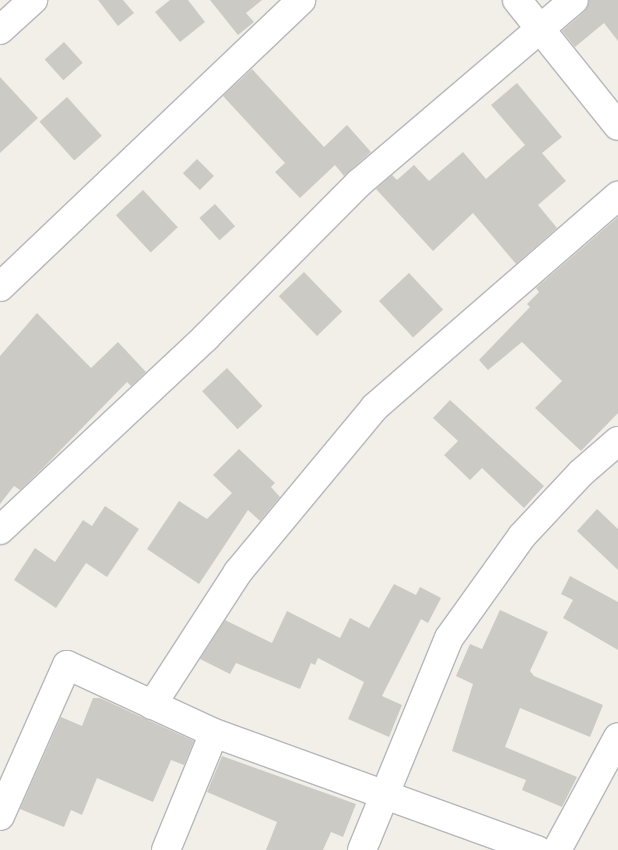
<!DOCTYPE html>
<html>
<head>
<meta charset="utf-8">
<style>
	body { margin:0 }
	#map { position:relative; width:618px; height:850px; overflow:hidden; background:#f1efe8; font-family:Barlow,sans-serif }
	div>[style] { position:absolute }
	.building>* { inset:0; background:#cccac5; transform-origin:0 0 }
	.roads { filter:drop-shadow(1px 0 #b5b8bc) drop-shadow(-1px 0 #b5b8bc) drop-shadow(0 1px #b5b8bc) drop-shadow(0 -1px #b5b8bc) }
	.minor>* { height:28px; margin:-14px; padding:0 14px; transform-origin:14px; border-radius:14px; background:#fff }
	span { translate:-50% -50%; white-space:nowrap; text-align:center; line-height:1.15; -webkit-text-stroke:4.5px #fff; paint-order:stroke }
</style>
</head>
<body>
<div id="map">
	<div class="building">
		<div style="clip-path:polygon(98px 0,123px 0,134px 13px,118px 26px)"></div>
		<div style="clip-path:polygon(170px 0,188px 0,205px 22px,180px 42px,155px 12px)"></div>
		<div style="clip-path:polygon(210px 0,262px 0,246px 13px,254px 22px,238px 35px)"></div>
		<div style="clip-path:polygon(589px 0,618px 0,618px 41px,604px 23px,575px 47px,562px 31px,584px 12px)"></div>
		<div style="left:64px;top:42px;width:28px;height:26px;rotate:48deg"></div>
		<div style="clip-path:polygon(252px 69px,324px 147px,347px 125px,371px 152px,344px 176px,335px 165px,300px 198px,275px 172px,285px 163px,223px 96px)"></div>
		<div style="clip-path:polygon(0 77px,38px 118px,0 153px)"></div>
		<div style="clip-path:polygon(517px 83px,562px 137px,542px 153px,566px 181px,538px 205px,557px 228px,516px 264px,473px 213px,433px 251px,376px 189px,392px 175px,397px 180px,414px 165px,429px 181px,463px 152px,486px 179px,525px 145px,491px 105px)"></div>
		<div style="left:67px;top:97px;width:52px;height:37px;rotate:48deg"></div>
		<div style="left:197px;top:159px;width:24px;height:20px;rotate:45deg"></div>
		<div style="left:143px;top:190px;width:51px;height:37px;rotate:47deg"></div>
		<div style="left:215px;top:204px;width:30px;height:21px;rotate:48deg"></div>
		<div style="clip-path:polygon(618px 217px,618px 413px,581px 451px,535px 408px,562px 381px,522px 342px,488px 370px,479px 360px,530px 307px,527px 304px,539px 292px,536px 288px)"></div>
		<div style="left:304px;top:272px;width:55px;height:35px;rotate:46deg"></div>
		<div style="left:409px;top:273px;width:50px;height:41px;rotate:47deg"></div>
		<div style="clip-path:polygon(37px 313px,91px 368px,118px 342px,146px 372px,131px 386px,127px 382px,44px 467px,20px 490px,14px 486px,0 504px,0 356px)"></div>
		<div style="left:227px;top:368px;width:52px;height:34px;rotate:47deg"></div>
		<div style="clip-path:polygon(450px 400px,544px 486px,524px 508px,482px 468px,470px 480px,444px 455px,458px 441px,433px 418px)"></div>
		<div style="clip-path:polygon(239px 449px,275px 483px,271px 487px,280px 497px,260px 521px,248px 510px,199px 584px,147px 549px,179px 501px,207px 519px,232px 493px,213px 475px)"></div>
		<div style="clip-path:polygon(105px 506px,139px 529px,107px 577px,86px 563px,56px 608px,14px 580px,35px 548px,55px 562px,83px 520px,92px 526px)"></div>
		<div style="clip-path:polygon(597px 509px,618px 529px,618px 570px,577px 531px)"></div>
		<div style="clip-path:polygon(570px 576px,618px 602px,618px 650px,563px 618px,573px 600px,561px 594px)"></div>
		<div style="clip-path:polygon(394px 584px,416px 595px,420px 587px,441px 598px,428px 623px,421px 619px,382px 696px,402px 705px,389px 737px,348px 719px,364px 682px,318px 658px,315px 665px,311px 663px,300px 689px,236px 663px,230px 674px,200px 659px,225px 620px,272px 643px,287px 611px,340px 638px,350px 618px,369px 628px)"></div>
		<div style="clip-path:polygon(500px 610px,548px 632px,530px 671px,534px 676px,603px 705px,590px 737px,520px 708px,505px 747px,577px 777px,562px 807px,522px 790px,526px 780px,452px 751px,473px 684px,456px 676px,470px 644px,482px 649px)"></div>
		<div style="clip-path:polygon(93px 698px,100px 698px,194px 741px,184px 765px,171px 760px,153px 802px,97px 778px,82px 815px,71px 810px,64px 827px,20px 809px,61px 717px,82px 726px)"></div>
		<div style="clip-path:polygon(222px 756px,356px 804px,343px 837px,331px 832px,323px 850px,266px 850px,277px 822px,207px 792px)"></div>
	</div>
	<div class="roads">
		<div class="minor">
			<div style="left:517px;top:0;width:161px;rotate:51.3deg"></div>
			<div style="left:0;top:30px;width:45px;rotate:-42.3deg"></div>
			<div style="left:0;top:287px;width:416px;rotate:-43.6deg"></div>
			<div style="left:0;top:530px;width:282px;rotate:-43.1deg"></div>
			<div style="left:206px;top:337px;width:217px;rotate:-45.2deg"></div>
			<div style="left:359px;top:183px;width:282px;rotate:-40.4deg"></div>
			<div style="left:152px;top:705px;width:158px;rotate:-57.1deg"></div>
			<div style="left:238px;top:572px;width:214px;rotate:-50.3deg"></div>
			<div style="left:375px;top:407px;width:322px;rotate:-41deg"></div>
			<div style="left:0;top:816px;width:165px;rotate:-66.1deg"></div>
			<div style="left:67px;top:665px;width:162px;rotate:24.8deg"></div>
			<div style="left:214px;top:733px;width:344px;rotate:19.9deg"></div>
			<div style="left:166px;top:850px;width:126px;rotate:-67.7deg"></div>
			<div style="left:362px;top:850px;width:229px;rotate:-67.7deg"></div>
			<div style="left:449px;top:638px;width:125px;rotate:-54.4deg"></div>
			<div style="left:522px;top:536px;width:86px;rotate:-46.9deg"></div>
			<div style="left:581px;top:473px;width:49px;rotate:-40.9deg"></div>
			<div style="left:557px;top:850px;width:128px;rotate:-61.6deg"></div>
		</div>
	</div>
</div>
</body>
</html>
